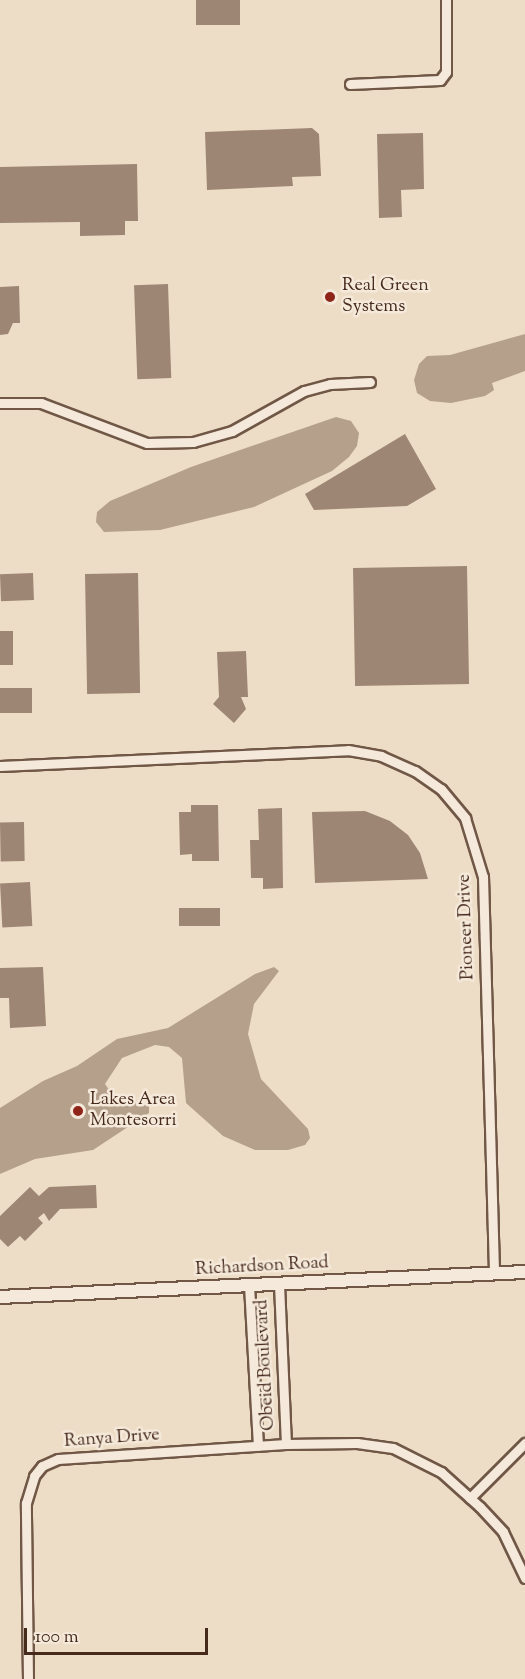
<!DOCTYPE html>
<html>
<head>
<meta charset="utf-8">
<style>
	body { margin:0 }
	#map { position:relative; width:525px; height:1679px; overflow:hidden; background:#eeddc6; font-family:"Sorts Mill Goudy",serif }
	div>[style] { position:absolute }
	.water>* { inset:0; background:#b5a08c }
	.building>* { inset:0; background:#9d8774; transform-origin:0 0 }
	.roads { filter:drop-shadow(2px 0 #705746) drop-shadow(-2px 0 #705746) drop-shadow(0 2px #705746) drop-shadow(0 -2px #705746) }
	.minor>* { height:9px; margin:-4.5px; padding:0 4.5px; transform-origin:4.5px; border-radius:4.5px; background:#f4e9da }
	.tertiary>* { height:12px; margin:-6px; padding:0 6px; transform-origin:6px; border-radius:6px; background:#f4e9da }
	.dots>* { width:16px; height:16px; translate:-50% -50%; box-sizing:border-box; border:3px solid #f4e9da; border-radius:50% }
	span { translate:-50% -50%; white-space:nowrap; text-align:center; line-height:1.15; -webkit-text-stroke:5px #f4e9da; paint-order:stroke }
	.poi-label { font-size:18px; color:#462a1c }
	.left { translate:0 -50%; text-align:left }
	.street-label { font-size:18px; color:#462a1c }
	.scale { position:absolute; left:24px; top:1628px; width:184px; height:27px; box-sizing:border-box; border:3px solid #462a1c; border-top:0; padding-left:8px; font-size:18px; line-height:21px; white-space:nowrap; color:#462a1c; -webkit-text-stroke:4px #f4e9da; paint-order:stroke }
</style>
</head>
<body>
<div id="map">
	<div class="water">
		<div style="clip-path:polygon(525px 334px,525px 371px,492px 383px,494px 390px,485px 396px,451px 403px,430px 401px,417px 393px,414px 380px,419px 364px,427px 356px,450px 355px)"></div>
		<div style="clip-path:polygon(336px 417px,351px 421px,359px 433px,357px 446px,349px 457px,332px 471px,254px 507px,160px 530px,104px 532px,96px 522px,97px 512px,110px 501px,191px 467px)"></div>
		<div style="clip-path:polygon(274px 967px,279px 971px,254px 1004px,248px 1034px,261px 1079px,308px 1129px,310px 1138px,305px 1145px,288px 1150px,255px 1150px,223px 1136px,186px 1103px,182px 1058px,169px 1047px,155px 1045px,122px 1058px,105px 1084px,114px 1097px,149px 1106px,149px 1113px,93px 1150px,35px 1159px,0 1174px,0 1108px,43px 1081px,77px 1066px,117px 1039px,168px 1028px,255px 974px)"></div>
	</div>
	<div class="building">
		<div style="left:196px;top:0;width:44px;height:25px"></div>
		<div style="clip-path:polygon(312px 128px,319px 134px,321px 176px,292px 177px,293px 186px,207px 190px,205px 132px)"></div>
		<div style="clip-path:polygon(423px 133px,424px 189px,401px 190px,402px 217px,379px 218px,377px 134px)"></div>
		<div style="clip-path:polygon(137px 164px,138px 221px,125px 221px,125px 235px,80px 236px,80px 222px,0 223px,0 167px)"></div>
		<div style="left:168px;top:284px;width:94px;height:34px;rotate:88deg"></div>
		<div style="clip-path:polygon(19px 286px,20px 323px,13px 323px,8px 334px,0 335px,0 287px)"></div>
		<div style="clip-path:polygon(405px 434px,436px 489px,407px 506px,314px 510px,305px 494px)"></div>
		<div style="left:467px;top:566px;width:118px;height:114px;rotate:89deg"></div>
		<div style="left:33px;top:573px;width:27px;height:33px;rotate:88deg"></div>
		<div style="left:138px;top:573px;width:120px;height:53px;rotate:89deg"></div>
		<div style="left:13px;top:631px;width:34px;height:13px;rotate:90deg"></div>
		<div style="clip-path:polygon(246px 651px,248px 697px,241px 697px,246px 709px,234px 723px,213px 704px,219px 697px,217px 652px)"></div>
		<div style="left:0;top:688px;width:32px;height:25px"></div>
		<div style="clip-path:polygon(191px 805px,218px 805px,219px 861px,192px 861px,192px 854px,180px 855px,179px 812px,191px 812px)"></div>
		<div style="clip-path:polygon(282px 808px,283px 888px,263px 889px,263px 878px,251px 878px,250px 840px,259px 840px,258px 809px)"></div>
		<div style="clip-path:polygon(365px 811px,390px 821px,408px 835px,420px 853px,428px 879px,315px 883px,312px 812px)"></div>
		<div style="left:24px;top:822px;width:39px;height:24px;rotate:89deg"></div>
		<div style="left:30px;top:882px;width:44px;height:30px;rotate:87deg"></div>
		<div style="left:220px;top:908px;width:18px;height:41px;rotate:90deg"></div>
		<div style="clip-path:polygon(43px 967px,46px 1026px,10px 1028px,9px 998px,0 998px,0 968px)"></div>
		<div style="clip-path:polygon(96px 1185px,97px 1208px,60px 1209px,49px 1221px,44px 1213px,38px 1218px,43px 1223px,25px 1241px,20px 1236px,8px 1247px,0 1239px,0 1216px,30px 1187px,39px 1196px,49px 1187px)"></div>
	</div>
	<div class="roads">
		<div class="minor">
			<div style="left:350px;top:84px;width:90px;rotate:-2.5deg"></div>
			<div style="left:440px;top:80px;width:10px;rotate:-53deg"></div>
			<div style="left:446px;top:72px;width:72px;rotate:-90deg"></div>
			<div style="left:0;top:403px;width:41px"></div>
			<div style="left:41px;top:403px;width:113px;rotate:20.7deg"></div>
			<div style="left:147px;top:443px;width:46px;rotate:-1.2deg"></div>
			<div style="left:193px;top:442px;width:41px;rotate:-15.8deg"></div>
			<div style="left:232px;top:431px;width:82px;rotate:-29.1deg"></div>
			<div style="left:304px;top:391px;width:27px;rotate:-15deg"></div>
			<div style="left:330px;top:384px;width:40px;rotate:-2.9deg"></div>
			<div style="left:0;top:766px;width:348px;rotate:-2.6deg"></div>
			<div style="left:348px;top:750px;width:34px;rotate:10deg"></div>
			<div style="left:381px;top:756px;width:37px;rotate:24deg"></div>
			<div style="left:415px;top:771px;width:32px;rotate:35deg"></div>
			<div style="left:441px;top:789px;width:38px;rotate:50deg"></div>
			<div style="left:465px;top:818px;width:62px;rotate:73deg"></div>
			<div style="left:483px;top:877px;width:396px;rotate:88.4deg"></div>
			<div style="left:279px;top:1284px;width:160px;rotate:87.5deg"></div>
			<div style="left:249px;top:1285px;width:161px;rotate:86.8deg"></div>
			<div style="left:470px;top:1498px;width:78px;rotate:-45deg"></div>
			<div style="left:28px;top:1679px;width:176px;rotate:-90.7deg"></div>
			<div style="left:26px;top:1503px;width:28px;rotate:-73deg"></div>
			<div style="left:34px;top:1476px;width:13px;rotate:-51deg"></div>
			<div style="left:42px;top:1466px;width:17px;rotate:-24deg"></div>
			<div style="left:58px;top:1459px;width:228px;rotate:-3.8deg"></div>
			<div style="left:286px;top:1444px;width:71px;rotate:-0.8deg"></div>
			<div style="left:357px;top:1443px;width:36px;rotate:8deg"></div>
			<div style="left:393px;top:1448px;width:54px;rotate:26.6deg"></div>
			<div style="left:441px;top:1472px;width:52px;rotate:41.9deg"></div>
			<div style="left:480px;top:1507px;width:34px;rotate:47deg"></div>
			<div style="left:503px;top:1532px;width:51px;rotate:64.4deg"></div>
		</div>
		<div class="tertiary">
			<div style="left:0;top:1297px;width:526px;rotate:-2.73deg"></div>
		</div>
	</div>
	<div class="dots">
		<div style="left:330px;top:297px;background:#8f2418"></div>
		<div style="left:78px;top:1111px;background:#8f2418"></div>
	</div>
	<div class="poi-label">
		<span class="left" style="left:342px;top:297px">Real Green<br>Systems</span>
		<span class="left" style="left:90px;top:1111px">Lakes Area<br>Montesorri</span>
	</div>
	<div class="street-label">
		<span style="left:467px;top:927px;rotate:-92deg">Pioneer Drive</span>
		<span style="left:262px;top:1267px;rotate:-3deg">Richardson Road</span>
		<span style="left:266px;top:1365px;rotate:-93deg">Obeid Boulevard</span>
		<span style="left:112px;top:1439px;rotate:-4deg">Ranya Drive</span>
	</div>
	<div class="scale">100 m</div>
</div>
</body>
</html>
